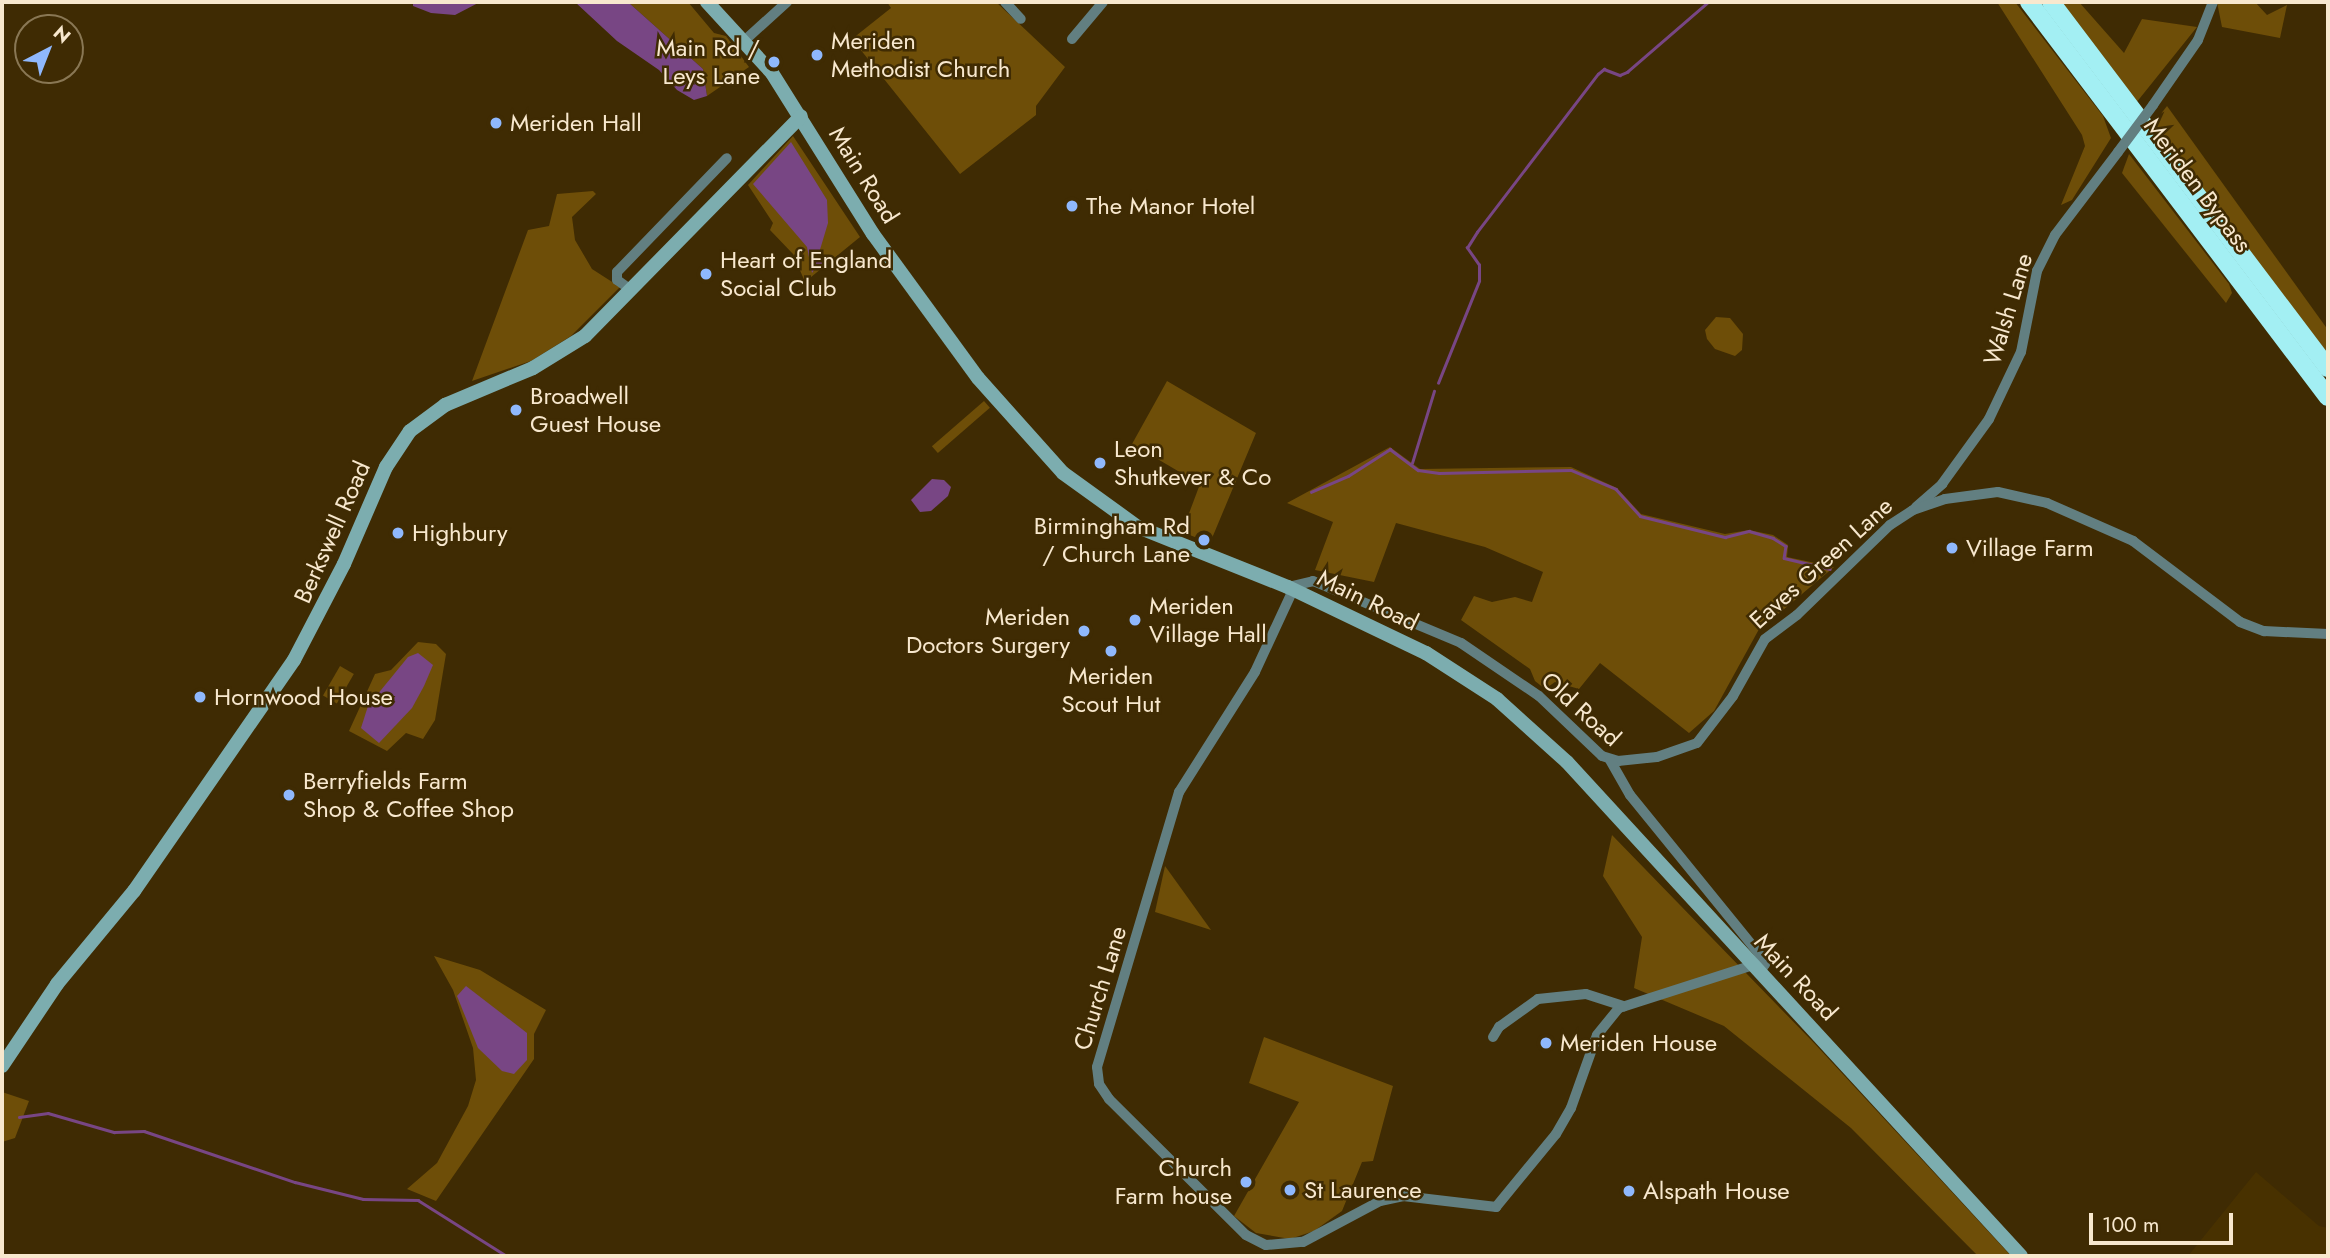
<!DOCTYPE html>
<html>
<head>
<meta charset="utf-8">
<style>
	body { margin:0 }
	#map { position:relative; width:2330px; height:1258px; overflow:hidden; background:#3f2b03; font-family:Jost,sans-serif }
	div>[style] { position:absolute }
	.built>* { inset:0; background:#483100 }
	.green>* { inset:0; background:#6e4e08; transform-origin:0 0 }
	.water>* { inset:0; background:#784684 }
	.stream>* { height:2.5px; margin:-1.25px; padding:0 1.25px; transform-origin:1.25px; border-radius:1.25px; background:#784684 }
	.street>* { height:10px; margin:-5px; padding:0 5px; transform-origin:5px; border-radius:5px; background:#627f81 }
	.secondary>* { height:14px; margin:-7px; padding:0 7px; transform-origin:7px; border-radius:7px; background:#7cadaf }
	.highway>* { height:18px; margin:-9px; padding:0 9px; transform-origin:9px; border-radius:9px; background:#a3eff3 }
	.street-bridge>* { height:10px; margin:-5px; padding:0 5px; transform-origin:5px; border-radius:5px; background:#627f81 }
	.dots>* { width:19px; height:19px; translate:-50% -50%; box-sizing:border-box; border:4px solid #3f2b03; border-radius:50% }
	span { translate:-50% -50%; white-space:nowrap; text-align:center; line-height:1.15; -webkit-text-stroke:5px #3f2b03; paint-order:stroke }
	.poi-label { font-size:24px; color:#f8e8ce }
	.left { translate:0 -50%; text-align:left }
	.right { translate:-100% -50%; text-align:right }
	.street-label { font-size:24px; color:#f8e8ce }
	.frame { position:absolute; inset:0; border:4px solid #f8e8ce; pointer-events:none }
	.north { position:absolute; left:14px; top:14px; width:70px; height:70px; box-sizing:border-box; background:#3f2b03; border:2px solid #897754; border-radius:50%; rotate:42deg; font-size:19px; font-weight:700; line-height:28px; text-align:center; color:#f8e8ce }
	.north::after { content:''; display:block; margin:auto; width:24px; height:32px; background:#8fb8fd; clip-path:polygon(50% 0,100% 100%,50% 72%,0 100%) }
	.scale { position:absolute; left:2089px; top:1213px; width:144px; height:32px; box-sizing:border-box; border:4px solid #f8e8ce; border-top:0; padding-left:9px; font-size:21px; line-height:24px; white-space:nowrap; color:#f8e8ce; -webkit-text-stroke:5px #3f2b03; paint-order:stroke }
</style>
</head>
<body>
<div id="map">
	<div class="built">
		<div style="clip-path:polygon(2256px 1172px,2319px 1226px,2328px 1228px,2328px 1256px,2188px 1256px)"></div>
	</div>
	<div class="green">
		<div style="clip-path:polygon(628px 2px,688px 2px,714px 33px,726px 36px,749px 67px,707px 96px,703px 69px)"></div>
		<div style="clip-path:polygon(887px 2px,996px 2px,1065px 67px,1036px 106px,1036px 115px,960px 174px,852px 39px,891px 8px)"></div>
		<div style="clip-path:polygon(1997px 2px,2015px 2px,2103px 116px,2111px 138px,2072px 200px,2061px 205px,2085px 146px,2082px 135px)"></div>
		<div style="clip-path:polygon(2060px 2px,2079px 2px,2124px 53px,2142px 19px,2197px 27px,2136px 103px)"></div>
		<div style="clip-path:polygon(2217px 2px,2255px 2px,2267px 15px,2287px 5px,2280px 38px,2222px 27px)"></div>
		<div style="clip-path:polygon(2167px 106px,2328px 330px,2328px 356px,2153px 124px)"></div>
		<div style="clip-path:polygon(793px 136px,860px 237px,805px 282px,793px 254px,770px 230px,773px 223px,748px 185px)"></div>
		<div style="clip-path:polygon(2129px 154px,2229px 284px,2232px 293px,2226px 303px,2122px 173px)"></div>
		<div style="clip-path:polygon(593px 191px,596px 194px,572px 217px,575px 240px,592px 269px,620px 287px,571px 336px,531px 361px,472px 381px,528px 230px,549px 226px,557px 194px)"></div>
		<div style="clip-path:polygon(1716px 317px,1730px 318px,1743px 334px,1742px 350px,1735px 356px,1715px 349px,1707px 339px,1705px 330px)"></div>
		<div style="clip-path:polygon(1167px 381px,1256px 433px,1210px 543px,1182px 532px,1200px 484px,1132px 444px)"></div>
		<div style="left:984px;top:401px;width:9px;height:69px;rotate:49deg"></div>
		<div style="clip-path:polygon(1390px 447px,1420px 469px,1571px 467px,1617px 488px,1641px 514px,1725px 534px,1749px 530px,1773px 535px,1788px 545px,1787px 557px,1834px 567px,1758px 631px,1714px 711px,1689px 733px,1600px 663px,1579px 689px,1555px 682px,1545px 689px,1535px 681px,1530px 669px,1461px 620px,1474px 596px,1492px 602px,1515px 597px,1532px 602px,1543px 572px,1485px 547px,1396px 523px,1374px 582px,1315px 570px,1333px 522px,1287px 503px)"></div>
		<div style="clip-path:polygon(418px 642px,436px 644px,446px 654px,435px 720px,423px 739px,406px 733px,387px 751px,349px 731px,375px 674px,391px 670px)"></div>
		<div style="left:340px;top:666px;width:16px;height:34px;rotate:30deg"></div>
		<div style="clip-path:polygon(1612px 835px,1815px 1044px,2011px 1256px,1978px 1256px,1851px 1128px,1724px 1026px,1634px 988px,1642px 937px,1603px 876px)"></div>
		<div style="clip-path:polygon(1165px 866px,1211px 930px,1155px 912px)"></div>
		<div style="clip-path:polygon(434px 956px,480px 970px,546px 1010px,534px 1034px,534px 1059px,436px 1201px,407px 1189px,437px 1163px,468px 1106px,476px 1080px,473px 1048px,453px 990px)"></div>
		<div style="clip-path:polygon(1264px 1037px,1393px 1086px,1373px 1161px,1362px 1162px,1342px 1211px,1314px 1231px,1290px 1239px,1256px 1233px,1234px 1216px,1299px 1102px,1249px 1083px)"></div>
		<div style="clip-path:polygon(2px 1092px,29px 1101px,15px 1138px,2px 1142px)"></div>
	</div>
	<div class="water">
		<div style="clip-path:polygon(413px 2px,480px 2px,455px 15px,431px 13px,413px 6px)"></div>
		<div style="clip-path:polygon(575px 2px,628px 2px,703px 69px,707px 96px,694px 100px,677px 90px,659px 70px,617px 41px)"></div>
		<div style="clip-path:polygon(791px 142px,827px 200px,828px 223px,819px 253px,824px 266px,818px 264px,812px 273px,807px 247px,753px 184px)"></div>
		<div style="clip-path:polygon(932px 479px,944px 480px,951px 487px,948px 496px,931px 511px,920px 512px,911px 500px)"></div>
		<div style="clip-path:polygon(418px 653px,433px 665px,424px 686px,412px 708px,379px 743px,361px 728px,368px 706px,408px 657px)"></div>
		<div style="clip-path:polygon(466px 986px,527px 1033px,527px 1060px,514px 1074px,502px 1071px,478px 1048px,457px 996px)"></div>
	</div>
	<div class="stream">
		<div style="left:1438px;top:383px;width:110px;rotate:-68.1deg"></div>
		<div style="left:1479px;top:281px;width:16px;rotate:-90deg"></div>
		<div style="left:1479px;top:265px;width:21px;rotate:-125deg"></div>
		<div style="left:1467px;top:248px;width:19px;rotate:-58deg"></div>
		<div style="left:1477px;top:232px;width:199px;rotate:-52.6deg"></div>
		<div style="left:1598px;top:74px;width:8px;rotate:-40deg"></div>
		<div style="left:1604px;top:69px;width:17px;rotate:21deg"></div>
		<div style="left:1620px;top:75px;width:8px;rotate:-23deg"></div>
		<div style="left:1627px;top:72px;width:107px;rotate:-40.8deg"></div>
		<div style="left:1412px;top:463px;width:75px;rotate:-73deg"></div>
		<div style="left:1311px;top:492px;width:40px;rotate:-23.4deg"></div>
		<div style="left:1348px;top:476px;width:50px;rotate:-32.7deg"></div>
		<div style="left:1390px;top:449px;width:35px;rotate:37deg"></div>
		<div style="left:1418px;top:470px;width:21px;rotate:8deg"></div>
		<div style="left:1439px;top:473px;width:132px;rotate:-1.3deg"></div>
		<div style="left:1571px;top:470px;width:49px;rotate:22.9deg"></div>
		<div style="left:1616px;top:489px;width:36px;rotate:48deg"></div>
		<div style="left:1640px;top:516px;width:88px;rotate:13.9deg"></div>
		<div style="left:1725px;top:537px;width:25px;rotate:-14deg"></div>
		<div style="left:1749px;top:531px;width:25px;rotate:16deg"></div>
		<div style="left:1773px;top:538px;width:15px;rotate:32deg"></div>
		<div style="left:1786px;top:546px;width:12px;rotate:99deg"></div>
		<div style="left:1784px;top:558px;width:47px;rotate:13.4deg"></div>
		<div style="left:19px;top:1117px;width:29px;rotate:-8deg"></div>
		<div style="left:48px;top:1113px;width:69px;rotate:16.1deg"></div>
		<div style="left:114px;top:1132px;width:30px;rotate:-2deg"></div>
		<div style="left:144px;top:1131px;width:159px;rotate:18.7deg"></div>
		<div style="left:295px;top:1182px;width:70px;rotate:14deg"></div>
		<div style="left:363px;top:1199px;width:55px;rotate:1deg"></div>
		<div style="left:418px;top:1200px;width:105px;rotate:32.2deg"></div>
	</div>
	<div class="street">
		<div style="left:1005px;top:2px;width:23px;rotate:47deg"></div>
		<div style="left:1072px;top:39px;width:48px;rotate:-50deg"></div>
		<div style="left:744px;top:41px;width:58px;rotate:-42.2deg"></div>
		<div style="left:2153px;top:105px;width:79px;rotate:-55.3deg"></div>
		<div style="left:2198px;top:40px;width:41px;rotate:-68.5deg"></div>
		<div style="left:631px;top:290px;width:17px;rotate:-144deg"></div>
		<div style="left:617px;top:280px;width:8px;rotate:-90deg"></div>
		<div style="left:617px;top:272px;width:158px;rotate:-46deg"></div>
		<div style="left:1916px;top:507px;width:35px;rotate:-41deg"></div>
		<div style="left:1942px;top:484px;width:80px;rotate:-54.1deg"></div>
		<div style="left:1989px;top:419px;width:74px;rotate:-64.5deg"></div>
		<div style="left:2021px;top:352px;width:83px;rotate:-78.8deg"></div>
		<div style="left:2037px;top:271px;width:40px;rotate:-63.4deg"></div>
		<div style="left:2055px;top:235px;width:104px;rotate:-52.8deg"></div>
		<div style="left:1288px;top:587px;width:26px;rotate:-13deg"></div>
		<div style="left:1313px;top:581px;width:160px;rotate:22.7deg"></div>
		<div style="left:1461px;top:643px;width:94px;rotate:34.2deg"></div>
		<div style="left:1539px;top:696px;width:87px;rotate:43.6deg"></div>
		<div style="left:1602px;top:756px;width:17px;rotate:17deg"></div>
		<div style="left:1618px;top:761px;width:39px;rotate:-6deg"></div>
		<div style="left:1657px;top:757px;width:42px;rotate:-19.3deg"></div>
		<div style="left:1697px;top:743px;width:59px;rotate:-52.5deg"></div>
		<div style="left:1733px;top:696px;width:65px;rotate:-60.7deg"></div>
		<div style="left:1765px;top:639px;width:40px;rotate:-37deg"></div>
		<div style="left:1797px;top:615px;width:129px;rotate:-44.1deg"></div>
		<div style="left:1890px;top:525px;width:27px;rotate:-33deg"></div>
		<div style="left:1913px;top:510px;width:34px;rotate:-19deg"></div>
		<div style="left:1945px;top:499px;width:53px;rotate:-7.5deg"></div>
		<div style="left:1998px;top:492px;width:50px;rotate:12.7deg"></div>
		<div style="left:2047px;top:503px;width:94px;rotate:23.8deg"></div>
		<div style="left:2133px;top:541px;width:134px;rotate:37.1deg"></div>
		<div style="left:2240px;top:622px;width:26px;rotate:21deg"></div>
		<div style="left:2264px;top:631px;width:64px;rotate:2.7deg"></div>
		<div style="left:1293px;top:590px;width:90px;rotate:114.9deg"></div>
		<div style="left:1255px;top:672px;width:142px;rotate:122.3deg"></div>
		<div style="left:1179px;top:792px;width:287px;rotate:106.6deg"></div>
		<div style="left:1097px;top:1067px;width:17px;rotate:83deg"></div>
		<div style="left:1099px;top:1084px;width:18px;rotate:56deg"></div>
		<div style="left:1109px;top:1099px;width:193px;rotate:44.8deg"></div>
		<div style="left:1246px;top:1235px;width:22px;rotate:27deg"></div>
		<div style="left:1266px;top:1245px;width:37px;rotate:-5deg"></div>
		<div style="left:1303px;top:1242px;width:87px;rotate:-28deg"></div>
		<div style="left:1380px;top:1201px;width:24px;rotate:-12deg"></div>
		<div style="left:1403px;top:1196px;width:94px;rotate:6.7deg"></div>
		<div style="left:1496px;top:1207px;width:94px;rotate:-50.6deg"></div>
		<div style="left:1556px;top:1134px;width:30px;rotate:-60deg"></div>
		<div style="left:1571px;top:1108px;width:77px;rotate:-70.4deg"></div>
		<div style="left:1597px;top:1035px;width:35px;rotate:-51deg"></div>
		<div style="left:1619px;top:1008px;width:141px;rotate:-17.8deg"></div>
		<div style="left:1610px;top:760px;width:40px;rotate:60.3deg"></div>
		<div style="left:1630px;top:795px;width:208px;rotate:50.9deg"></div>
		<div style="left:1761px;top:956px;width:9px;rotate:63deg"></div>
		<div style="left:1765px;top:964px;width:9px;rotate:122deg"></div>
		<div style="left:1493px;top:1037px;width:12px;rotate:-59deg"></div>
		<div style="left:1499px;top:1027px;width:48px;rotate:-35.7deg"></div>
		<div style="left:1538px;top:999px;width:48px;rotate:-5.9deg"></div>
		<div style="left:1586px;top:994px;width:40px;rotate:18deg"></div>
	</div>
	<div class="secondary">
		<div style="left:707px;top:2px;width:96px;rotate:47.5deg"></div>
		<div style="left:772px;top:73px;width:190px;rotate:57.9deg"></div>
		<div style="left:873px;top:234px;width:178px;rotate:53.9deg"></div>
		<div style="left:978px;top:378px;width:127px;rotate:48.2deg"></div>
		<div style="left:1063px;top:473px;width:92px;rotate:35.8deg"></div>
		<div style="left:1138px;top:527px;width:162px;rotate:21.8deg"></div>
		<div style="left:1288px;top:587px;width:153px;rotate:25.6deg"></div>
		<div style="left:1426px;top:653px;width:85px;rotate:32.9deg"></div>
		<div style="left:1497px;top:699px;width:94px;rotate:42deg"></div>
		<div style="left:1567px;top:762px;width:671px;rotate:47.42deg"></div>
		<div style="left:2px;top:1066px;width:99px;rotate:-56.1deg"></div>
		<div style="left:57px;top:984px;width:121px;rotate:-50.4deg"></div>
		<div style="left:134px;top:891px;width:281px;rotate:-55.3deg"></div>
		<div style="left:294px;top:660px;width:108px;rotate:-62.5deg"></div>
		<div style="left:344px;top:564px;width:106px;rotate:-66.6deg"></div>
		<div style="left:386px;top:467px;width:43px;rotate:-56.3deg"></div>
		<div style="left:410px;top:431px;width:44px;rotate:-36.6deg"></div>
		<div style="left:445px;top:405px;width:95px;rotate:-22.8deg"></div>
		<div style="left:533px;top:368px;width:61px;rotate:-31.6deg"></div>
		<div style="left:585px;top:336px;width:308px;rotate:-45.5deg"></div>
	</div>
	<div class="highway">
		<div style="left:2029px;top:2px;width:495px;rotate:52.9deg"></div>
		<div style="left:2051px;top:2px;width:459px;rotate:52.9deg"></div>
	</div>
	<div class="street-bridge">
		<div style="left:2118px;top:152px;width:59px;rotate:-53.3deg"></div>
	</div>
	<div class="dots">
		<div style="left:817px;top:55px;background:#8fb8fd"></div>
		<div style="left:774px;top:62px;background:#8fb8fd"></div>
		<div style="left:496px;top:123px;background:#8fb8fd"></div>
		<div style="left:1072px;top:206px;background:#8fb8fd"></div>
		<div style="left:706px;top:274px;background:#8fb8fd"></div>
		<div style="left:516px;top:410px;background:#8fb8fd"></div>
		<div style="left:1100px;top:463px;background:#8fb8fd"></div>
		<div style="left:398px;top:533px;background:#8fb8fd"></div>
		<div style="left:1204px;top:540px;background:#8fb8fd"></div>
		<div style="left:1952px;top:548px;background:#8fb8fd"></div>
		<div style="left:1135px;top:620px;background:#8fb8fd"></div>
		<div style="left:1084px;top:631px;background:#8fb8fd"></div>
		<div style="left:1111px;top:651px;background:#8fb8fd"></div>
		<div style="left:200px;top:697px;background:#8fb8fd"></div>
		<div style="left:289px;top:795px;background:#8fb8fd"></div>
		<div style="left:1546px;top:1043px;background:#8fb8fd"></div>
		<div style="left:1246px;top:1182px;background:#8fb8fd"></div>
		<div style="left:1290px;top:1190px;background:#8fb8fd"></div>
		<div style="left:1629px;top:1191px;background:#8fb8fd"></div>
	</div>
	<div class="poi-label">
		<span class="left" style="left:831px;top:55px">Meriden<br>Methodist Church</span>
		<span class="right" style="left:760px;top:62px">Main Rd /<br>Leys Lane</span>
		<span class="left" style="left:510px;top:123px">Meriden Hall</span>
		<span class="left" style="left:1086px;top:206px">The Manor Hotel</span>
		<span class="left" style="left:720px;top:274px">Heart of England<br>Social Club</span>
		<span class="left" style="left:530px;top:410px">Broadwell<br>Guest House</span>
		<span class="left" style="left:1114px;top:463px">Leon<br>Shutkever &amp; Co</span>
		<span class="right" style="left:1190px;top:540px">Birmingham Rd<br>/ Church Lane</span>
		<span class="left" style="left:412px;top:533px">Highbury</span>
		<span class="left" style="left:1966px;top:548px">Village Farm</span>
		<span class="left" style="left:1149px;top:620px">Meriden<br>Village Hall</span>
		<span class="right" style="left:1070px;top:631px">Meriden<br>Doctors Surgery</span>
		<span style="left:1111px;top:690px">Meriden<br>Scout Hut</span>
		<span class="left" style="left:214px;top:697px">Hornwood House</span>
		<span class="left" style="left:303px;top:795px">Berryfields Farm<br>Shop &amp; Coffee Shop</span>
		<span class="left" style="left:1560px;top:1043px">Meriden House</span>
		<span class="right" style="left:1232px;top:1182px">Church<br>Farm house</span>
		<span class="left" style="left:1304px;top:1190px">St Laurence</span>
		<span class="left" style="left:1643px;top:1191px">Alspath House</span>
	</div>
	<div class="street-label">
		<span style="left:864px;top:175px;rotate:58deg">Main Road</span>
		<span style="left:2198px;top:185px;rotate:53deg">Meriden Bypass</span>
		<span style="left:2008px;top:309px;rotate:-73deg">Walsh Lane</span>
		<span style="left:332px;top:532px;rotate:-66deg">Berkswell Road</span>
		<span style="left:1821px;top:563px;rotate:-42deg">Eaves Green Lane</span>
		<span style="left:1368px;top:600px;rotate:26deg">Main Road</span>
		<span style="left:1581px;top:709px;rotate:42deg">Old Road</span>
		<span style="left:1796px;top:977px;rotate:47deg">Main Road</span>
		<span style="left:1100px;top:988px;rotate:-73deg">Church Lane</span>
	</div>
	<div class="frame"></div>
	<div class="north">N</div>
	<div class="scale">100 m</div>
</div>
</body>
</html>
